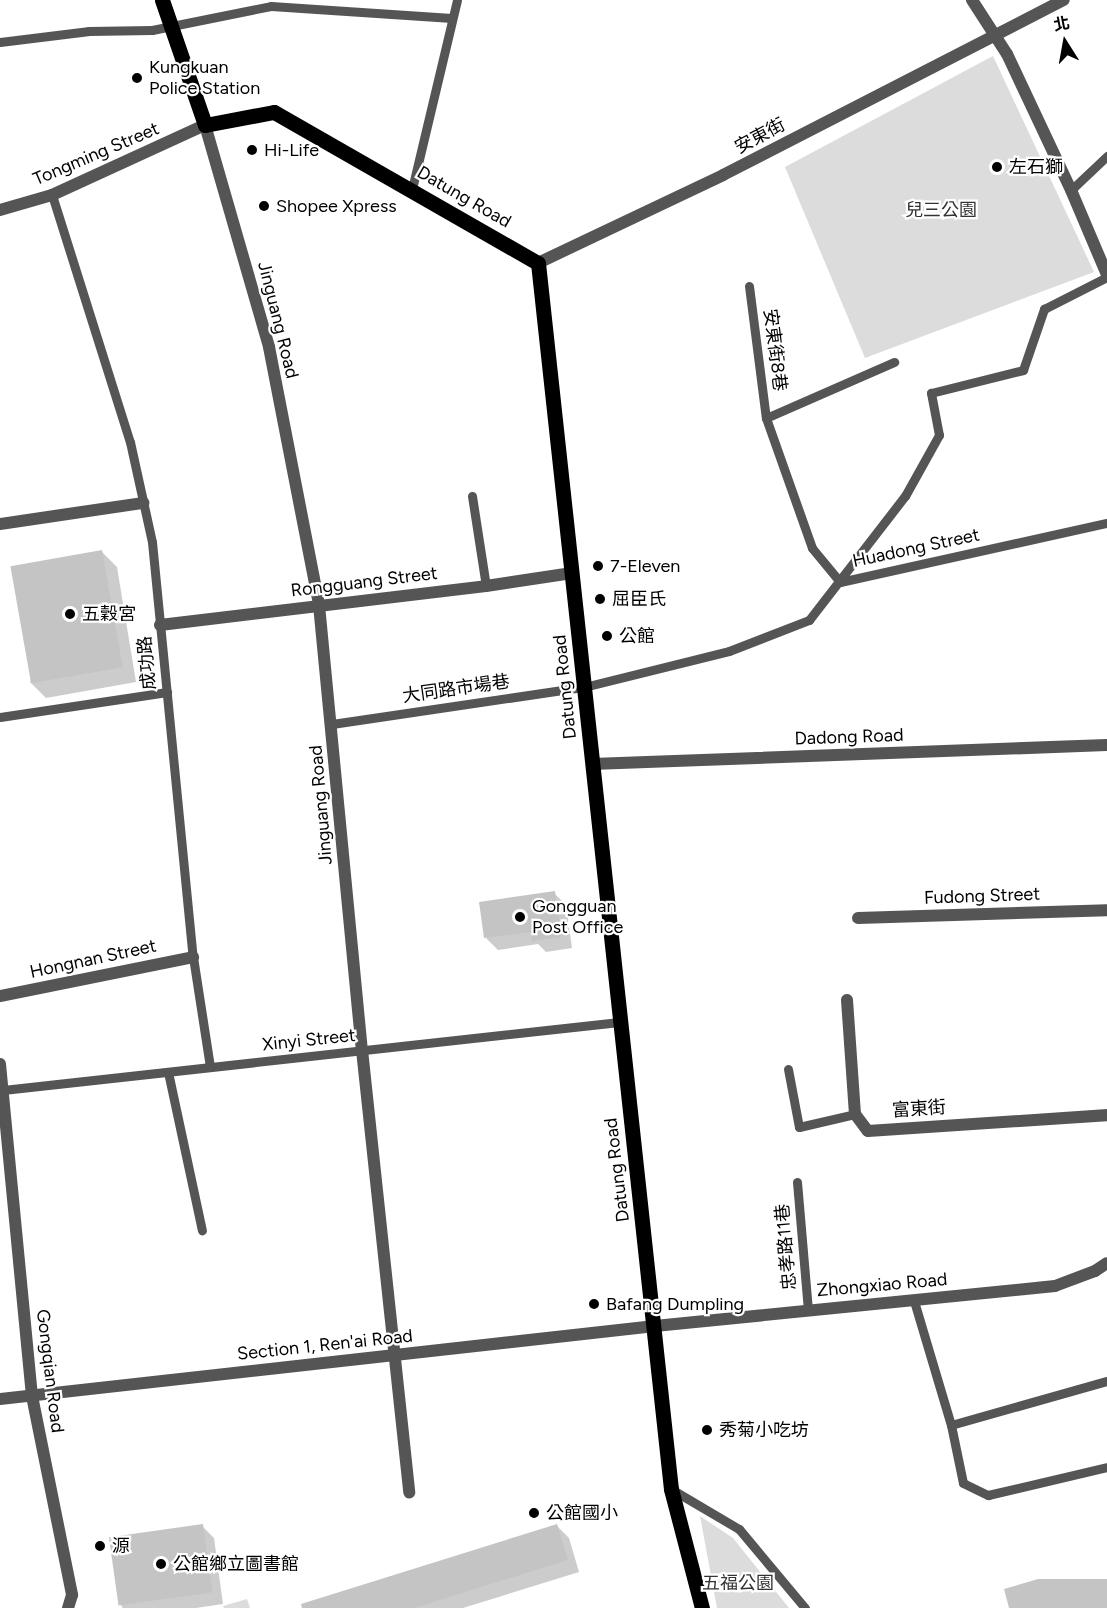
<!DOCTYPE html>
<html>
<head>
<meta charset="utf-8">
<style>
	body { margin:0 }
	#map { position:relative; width:1107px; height:1608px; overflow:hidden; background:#fff; font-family:Figtree,"Noto Sans TC",sans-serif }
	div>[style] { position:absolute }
	.green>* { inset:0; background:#dcdcdc }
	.shadow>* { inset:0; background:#0003 }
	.building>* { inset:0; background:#c4c4c4; transform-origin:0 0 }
	.service>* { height:9px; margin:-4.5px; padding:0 4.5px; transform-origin:4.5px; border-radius:4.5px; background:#555 }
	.minor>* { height:12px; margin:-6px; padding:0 6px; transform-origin:6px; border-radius:6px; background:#555 }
	.tertiary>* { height:12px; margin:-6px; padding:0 6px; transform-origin:6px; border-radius:6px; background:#555 }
	.primary>* { height:15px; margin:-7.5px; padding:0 7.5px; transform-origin:7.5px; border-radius:7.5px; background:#000 }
	.dots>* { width:16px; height:16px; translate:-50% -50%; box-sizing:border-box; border:3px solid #fff; border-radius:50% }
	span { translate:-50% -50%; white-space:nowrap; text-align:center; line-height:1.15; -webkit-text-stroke:4.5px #fff; paint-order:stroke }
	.poi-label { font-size:18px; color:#000 }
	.left { translate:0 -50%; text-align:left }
	.street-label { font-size:18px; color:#000 }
	.park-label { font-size:18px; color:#333 }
	.north { position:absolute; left:1035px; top:12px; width:60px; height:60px; -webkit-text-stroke:4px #fff; paint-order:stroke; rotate:349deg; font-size:16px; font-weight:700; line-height:24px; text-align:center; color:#000 }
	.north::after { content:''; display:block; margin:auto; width:21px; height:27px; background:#000; clip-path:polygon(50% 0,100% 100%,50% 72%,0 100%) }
</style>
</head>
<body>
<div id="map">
	<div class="green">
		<div style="clip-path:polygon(993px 56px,1094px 272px,865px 358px,785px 167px)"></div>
		<div style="clip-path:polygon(700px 1516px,733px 1538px,789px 1608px,717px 1608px)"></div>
		<div style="clip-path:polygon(247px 1599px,250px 1608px,224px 1608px,223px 1606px)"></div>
	</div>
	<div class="shadow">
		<div style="clip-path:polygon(102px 552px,117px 567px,136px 682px,46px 698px,30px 682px)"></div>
		<div style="clip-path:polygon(554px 893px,566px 905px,572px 948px,546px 952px,538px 944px,498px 950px,486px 938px)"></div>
		<div style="clip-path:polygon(202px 1526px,214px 1538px,223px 1604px,196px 1608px,123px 1608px,121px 1606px)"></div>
		<div style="clip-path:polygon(557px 1526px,569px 1538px,579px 1572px,463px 1608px,310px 1608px)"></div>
	</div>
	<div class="building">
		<div style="left:102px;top:550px;width:119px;height:93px;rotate:80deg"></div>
		<div style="clip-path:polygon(555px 891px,561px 937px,532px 941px,531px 932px,484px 938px,479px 902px)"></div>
		<div style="left:203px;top:1524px;width:69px;height:95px;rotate:82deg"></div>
		<div style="clip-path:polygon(557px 1524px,568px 1560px,414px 1608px,302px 1608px,301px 1604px)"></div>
		<div style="clip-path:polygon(1038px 1579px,1107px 1579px,1107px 1608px,1009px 1608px,1004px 1589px)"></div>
	</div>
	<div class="service">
		<div style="left:0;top:42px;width:90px;rotate:-7deg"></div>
		<div style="left:89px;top:31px;width:63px;rotate:-0.9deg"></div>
		<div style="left:152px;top:30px;width:121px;rotate:-11.4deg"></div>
		<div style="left:271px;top:6px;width:181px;rotate:3.8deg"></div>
		<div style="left:412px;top:189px;width:194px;rotate:-76.6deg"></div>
		<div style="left:1071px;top:190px;width:50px;rotate:-43.4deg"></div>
		<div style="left:52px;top:195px;width:259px;rotate:72.5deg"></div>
		<div style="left:130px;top:442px;width:102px;rotate:77.6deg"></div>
		<div style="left:152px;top:542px;width:417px;rotate:84.4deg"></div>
		<div style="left:193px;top:957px;width:111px;rotate:81.2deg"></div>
		<div style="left:749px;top:286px;width:133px;rotate:82.7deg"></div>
		<div style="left:766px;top:418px;width:138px;rotate:70.5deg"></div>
		<div style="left:812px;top:548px;width:44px;rotate:50.5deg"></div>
		<div style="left:840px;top:582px;width:273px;rotate:-12.5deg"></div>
		<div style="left:766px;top:418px;width:140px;rotate:-23.6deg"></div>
		<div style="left:472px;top:496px;width:91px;rotate:81.2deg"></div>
		<div style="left:0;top:717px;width:169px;rotate:-8.5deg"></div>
		<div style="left:332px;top:724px;width:255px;rotate:-8.4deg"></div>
		<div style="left:584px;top:687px;width:149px;rotate:-13.9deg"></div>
		<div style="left:729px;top:651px;width:86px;rotate:-21.2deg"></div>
		<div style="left:809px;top:620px;width:157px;rotate:-52.3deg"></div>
		<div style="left:905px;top:496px;width:70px;rotate:-60.9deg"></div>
		<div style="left:939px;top:435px;width:43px;rotate:-100.8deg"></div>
		<div style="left:931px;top:393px;width:95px;rotate:-14deg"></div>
		<div style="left:1023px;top:370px;width:65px;rotate:-71deg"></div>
		<div style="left:1044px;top:309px;width:71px;rotate:-26.9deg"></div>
		<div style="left:788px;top:1069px;width:59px;rotate:79.3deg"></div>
		<div style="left:799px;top:1127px;width:57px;rotate:-13.1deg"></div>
		<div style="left:168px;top:1072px;width:162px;rotate:77.9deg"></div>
		<div style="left:3px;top:1090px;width:620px;rotate:-6.3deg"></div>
		<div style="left:797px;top:1182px;width:128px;rotate:85.1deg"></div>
		<div style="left:914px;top:1301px;width:129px;rotate:73.4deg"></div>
		<div style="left:951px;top:1425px;width:59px;rotate:78.3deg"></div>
		<div style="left:963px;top:1483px;width:28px;rotate:26deg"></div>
		<div style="left:988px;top:1495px;width:122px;rotate:-13.2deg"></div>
		<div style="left:951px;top:1425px;width:162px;rotate:-15.8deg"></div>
		<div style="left:671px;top:1489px;width:79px;rotate:30.5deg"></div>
		<div style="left:739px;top:1529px;width:103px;rotate:50.1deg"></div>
	</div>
	<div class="minor">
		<div style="left:205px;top:125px;width:231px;rotate:73.9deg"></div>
		<div style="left:269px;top:347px;width:263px;rotate:79deg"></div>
		<div style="left:319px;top:605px;width:447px;rotate:84.5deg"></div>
		<div style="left:362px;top:1050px;width:445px;rotate:83.9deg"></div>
		<div style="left:538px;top:263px;width:205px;rotate:-25.4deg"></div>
		<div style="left:723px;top:175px;width:383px;rotate:-27.2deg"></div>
		<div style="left:0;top:524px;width:145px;rotate:-8.4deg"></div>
		<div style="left:160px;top:625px;width:328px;rotate:-6.8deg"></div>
		<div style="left:486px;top:586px;width:87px;rotate:-8.6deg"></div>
		<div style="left:858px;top:918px;width:249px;rotate:-1.8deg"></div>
		<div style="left:0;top:996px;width:197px;rotate:-11.4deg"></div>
		<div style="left:847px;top:1000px;width:114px;rotate:86deg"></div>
		<div style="left:855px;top:1114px;width:21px;rotate:53deg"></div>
		<div style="left:868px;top:1131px;width:240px;rotate:-3.8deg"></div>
		<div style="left:0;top:1064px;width:334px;rotate:84.5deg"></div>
		<div style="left:32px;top:1396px;width:203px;rotate:78.6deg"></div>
		<div style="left:72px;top:1595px;width:14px;rotate:107deg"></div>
	</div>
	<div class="tertiary">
		<div style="left:972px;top:0;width:64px;rotate:57.1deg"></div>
		<div style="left:1007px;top:54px;width:150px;rotate:64.8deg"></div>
		<div style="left:1071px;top:190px;width:92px;rotate:67deg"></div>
		<div style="left:0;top:210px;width:54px;rotate:-16.1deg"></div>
		<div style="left:52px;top:195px;width:168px;rotate:-24.6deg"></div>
		<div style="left:592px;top:764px;width:515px;rotate:-2.11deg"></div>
		<div style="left:0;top:1399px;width:659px;rotate:-6.36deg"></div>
		<div style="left:655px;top:1326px;width:402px;rotate:-5.7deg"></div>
		<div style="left:1055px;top:1286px;width:43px;rotate:-20.6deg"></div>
		<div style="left:1095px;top:1271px;width:14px;rotate:-34deg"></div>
	</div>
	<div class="primary">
		<div style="left:162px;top:0;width:132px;rotate:71deg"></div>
		<div style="left:205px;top:125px;width:70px;rotate:-10.7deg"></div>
		<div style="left:274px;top:112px;width:304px;rotate:29.8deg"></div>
		<div style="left:538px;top:263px;width:1233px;rotate:83.81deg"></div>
		<div style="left:671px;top:1489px;width:123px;rotate:75.4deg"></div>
	</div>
	<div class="dots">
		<div style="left:137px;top:78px;background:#000"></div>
		<div style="left:252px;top:150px;background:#000"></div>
		<div style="left:997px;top:167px;background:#000"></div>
		<div style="left:264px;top:206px;background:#000"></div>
		<div style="left:598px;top:566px;background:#000"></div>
		<div style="left:600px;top:599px;background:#000"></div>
		<div style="left:70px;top:614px;background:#000"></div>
		<div style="left:607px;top:636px;background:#000"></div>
		<div style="left:520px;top:917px;background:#000"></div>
		<div style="left:594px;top:1304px;background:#000"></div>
		<div style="left:707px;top:1430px;background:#000"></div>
		<div style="left:534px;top:1513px;background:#000"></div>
		<div style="left:100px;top:1546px;background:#000"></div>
		<div style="left:161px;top:1564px;background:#000"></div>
	</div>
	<div class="poi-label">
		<span class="left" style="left:149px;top:78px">Kungkuan<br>Police Station</span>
		<span class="left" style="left:264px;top:150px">Hi-Life</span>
		<span class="left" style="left:1009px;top:167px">左石獅</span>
		<span class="left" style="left:276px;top:206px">Shopee Xpress</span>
		<span class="left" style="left:610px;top:566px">7-Eleven</span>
		<span class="left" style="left:612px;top:599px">屈臣氏</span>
		<span class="left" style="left:82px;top:614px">五穀宮</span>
		<span class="left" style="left:619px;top:636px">公館</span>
		<span class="left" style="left:532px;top:917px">Gongguan<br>Post Office</span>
		<span class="left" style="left:606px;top:1304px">Bafang Dumpling</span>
		<span class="left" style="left:719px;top:1430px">秀菊小吃坊</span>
		<span class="left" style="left:546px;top:1513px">公館國小</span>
		<span class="left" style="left:112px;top:1546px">源</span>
		<span class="left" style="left:173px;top:1564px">公館鄉立圖書館</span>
	</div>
	<div class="street-label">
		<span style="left:760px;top:136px;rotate:-28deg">安東街</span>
		<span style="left:96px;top:154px;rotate:-23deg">Tongming Street</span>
		<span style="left:464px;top:197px;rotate:30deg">Datung Road</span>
		<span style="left:278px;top:320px;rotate:76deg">Jinguang Road</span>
		<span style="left:775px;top:350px;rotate:83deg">安東街8巷</span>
		<span style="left:916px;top:548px;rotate:-12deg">Huadong Street</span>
		<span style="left:364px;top:582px;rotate:-7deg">Rongguang Street</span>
		<span style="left:147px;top:663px;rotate:-95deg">成功路</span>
		<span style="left:565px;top:687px;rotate:-96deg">Datung Road</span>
		<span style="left:456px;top:689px;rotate:-8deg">大同路市場巷</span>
		<span style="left:849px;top:737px;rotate:-2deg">Dadong Road</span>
		<span style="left:321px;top:805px;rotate:-95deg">Jinguang Road</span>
		<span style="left:982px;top:896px;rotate:-2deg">Fudong Street</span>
		<span style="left:93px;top:959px;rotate:-12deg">Hongnan Street</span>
		<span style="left:309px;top:1040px;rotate:-6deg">Xinyi Street</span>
		<span style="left:919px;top:1109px;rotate:-4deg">富東街</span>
		<span style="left:617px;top:1170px;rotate:-97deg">Datung Road</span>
		<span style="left:786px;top:1247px;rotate:-95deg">忠孝路11巷</span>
		<span style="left:882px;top:1285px;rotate:-5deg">Zhongxiao Road</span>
		<span style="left:325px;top:1345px;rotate:-6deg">Section 1, Ren'ai Road</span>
		<span style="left:50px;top:1371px;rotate:83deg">Gongqian Road</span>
	</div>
	<div class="park-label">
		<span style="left:941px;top:210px">兒三公園</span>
		<span style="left:738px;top:1583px">五福公園</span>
	</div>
	<div class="north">北</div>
</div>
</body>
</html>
